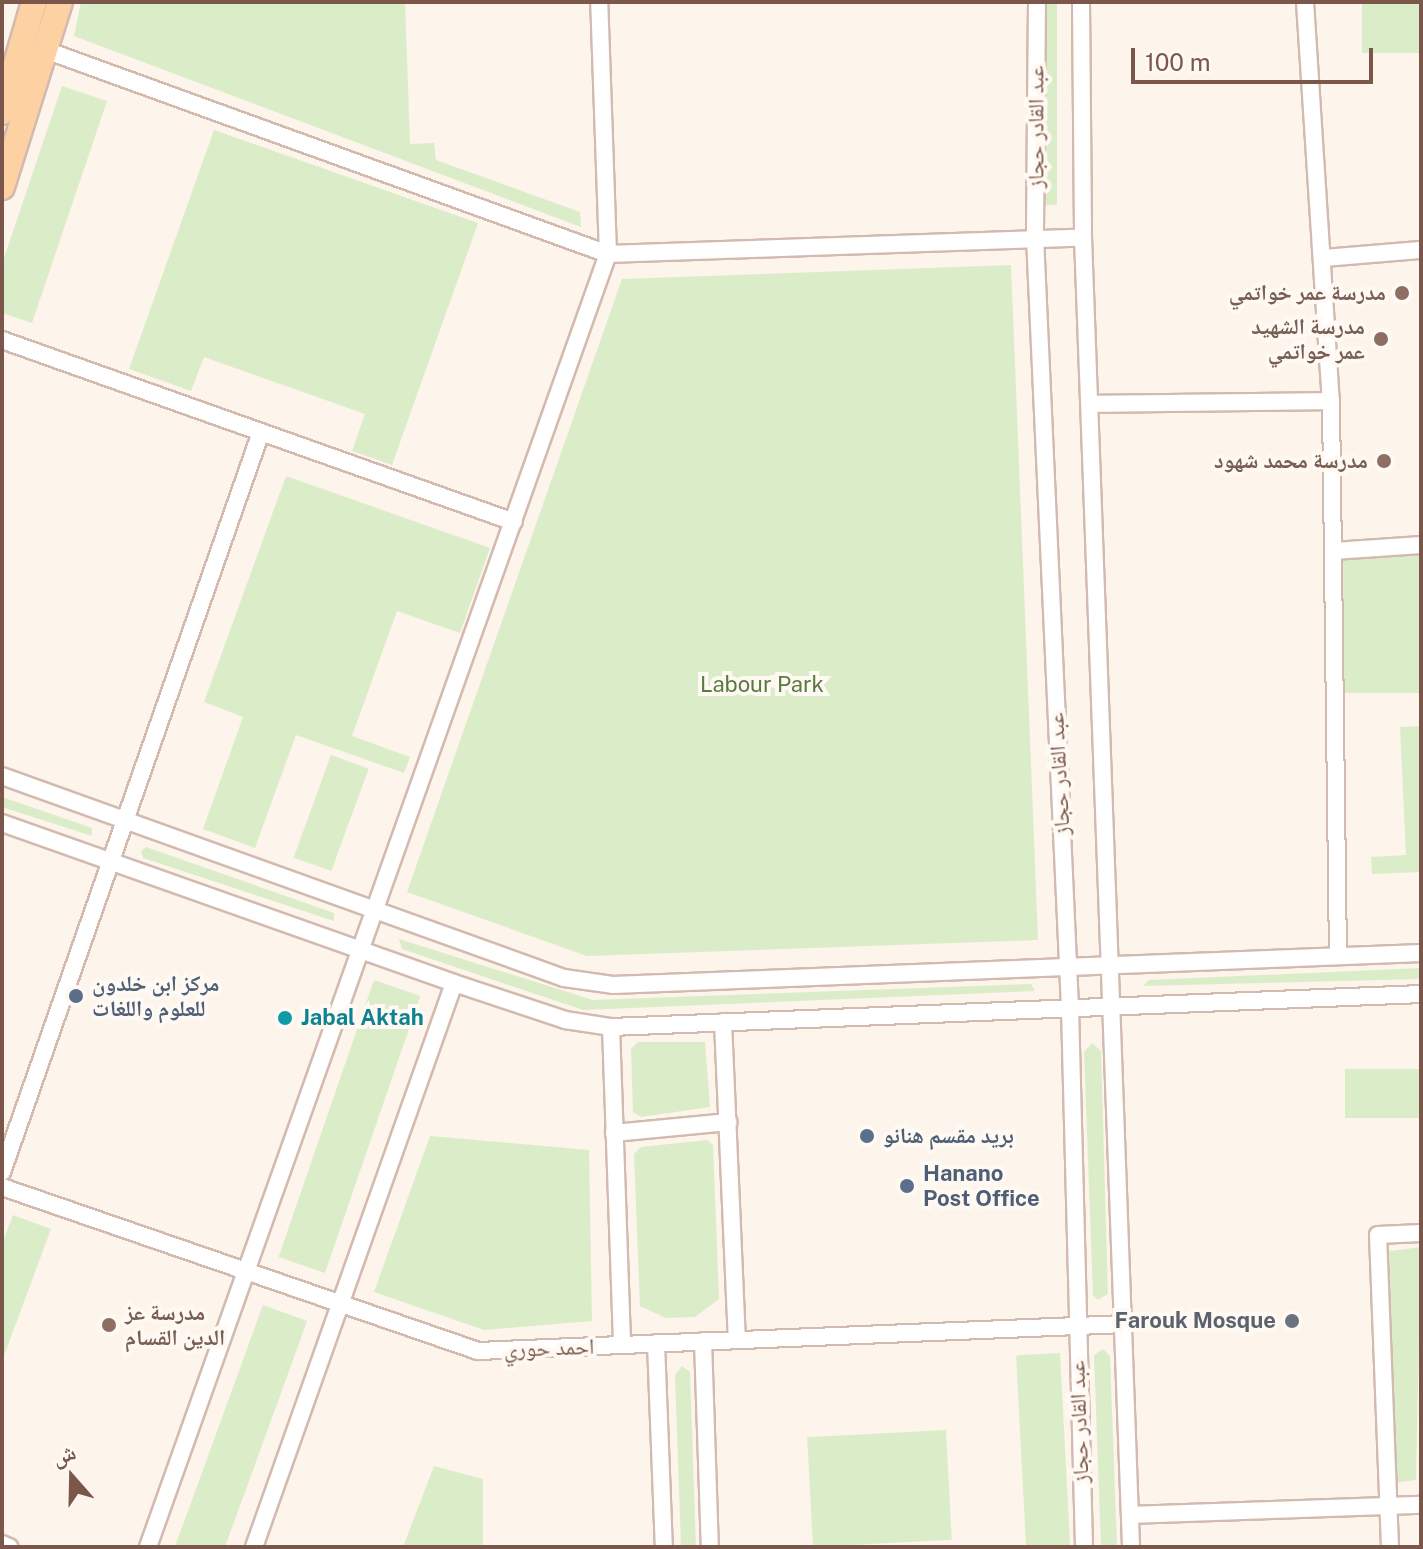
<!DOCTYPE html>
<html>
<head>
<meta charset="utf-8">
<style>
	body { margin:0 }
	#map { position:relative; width:1423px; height:1549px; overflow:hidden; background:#fdf4eb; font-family:"Public Sans","Noto Naskh Arabic",sans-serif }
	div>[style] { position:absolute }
	.green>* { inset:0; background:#dbedc8; transform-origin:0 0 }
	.roads { filter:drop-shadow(2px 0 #d2baaf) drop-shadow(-2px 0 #d2baaf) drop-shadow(0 2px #d2baaf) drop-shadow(0 -2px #d2baaf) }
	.minor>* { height:16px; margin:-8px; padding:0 8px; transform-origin:8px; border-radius:8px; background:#fff }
	.primary>* { height:24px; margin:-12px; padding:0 12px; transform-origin:12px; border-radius:12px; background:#fed1a2 }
	.dots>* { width:22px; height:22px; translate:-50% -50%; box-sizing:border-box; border:4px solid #fff9f3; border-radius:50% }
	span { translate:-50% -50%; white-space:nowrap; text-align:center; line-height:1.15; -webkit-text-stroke:8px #fff9f3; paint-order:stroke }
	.street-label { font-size:22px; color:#7b574b }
	.education-label { font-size:22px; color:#785e54; font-weight:700 }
	.right { translate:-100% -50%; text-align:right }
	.left { translate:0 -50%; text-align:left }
	.park-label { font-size:22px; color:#587b40 }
	.service-label { font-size:22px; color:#4e5e75; font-weight:700 }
	.culture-label { font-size:22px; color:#0d838f; font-weight:700 }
	.worship-label { font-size:22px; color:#5b616d; font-weight:700 }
	.frame { position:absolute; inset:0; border:4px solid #7b574b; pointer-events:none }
	.north { position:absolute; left:32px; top:1437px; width:80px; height:80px; -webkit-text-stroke:6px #fff9f3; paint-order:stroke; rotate:340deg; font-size:22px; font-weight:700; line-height:32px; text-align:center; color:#7b574b }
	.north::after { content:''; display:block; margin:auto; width:28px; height:36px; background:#7b574b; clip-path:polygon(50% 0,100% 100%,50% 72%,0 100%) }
	.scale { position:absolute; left:1131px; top:48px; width:242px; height:36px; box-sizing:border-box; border:4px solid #7b574b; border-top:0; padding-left:10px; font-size:24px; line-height:28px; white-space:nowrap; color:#7b574b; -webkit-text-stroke:6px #fff9f3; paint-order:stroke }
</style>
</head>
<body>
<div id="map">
	<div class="green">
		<div style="clip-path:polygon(81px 2px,405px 2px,410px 144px,434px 143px,436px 160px,580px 212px,581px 227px,74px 36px)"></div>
		<div style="left:1045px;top:2px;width:12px;height:203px"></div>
		<div style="left:1362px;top:2px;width:59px;height:51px"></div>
		<div style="clip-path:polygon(62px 86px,107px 101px,32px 323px,2px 313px,2px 264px)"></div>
		<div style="clip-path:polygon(214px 130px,478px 223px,392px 465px,352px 451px,365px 414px,204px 357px,191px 391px,129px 369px)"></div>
		<div style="clip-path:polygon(1011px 265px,1038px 940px,587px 956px,407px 892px,622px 279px)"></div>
		<div style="clip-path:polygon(286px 476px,490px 548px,460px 633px,397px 611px,352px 736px,410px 757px,404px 773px,296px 735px,255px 848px,203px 829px,243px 717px,204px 702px)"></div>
		<div style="left:1421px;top:556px;width:137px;height:78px;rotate:90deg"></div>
		<div style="clip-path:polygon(1421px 726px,1421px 872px,1372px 874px,1371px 857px,1406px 855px,1400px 727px)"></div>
		<div style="left:331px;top:755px;width:40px;height:109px;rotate:20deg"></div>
		<div style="clip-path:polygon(2px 797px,92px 828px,92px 836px,2px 807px)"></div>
		<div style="clip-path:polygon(146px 847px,334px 913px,334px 921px,143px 858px,141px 851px)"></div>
		<div style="clip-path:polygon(399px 939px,593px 1000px,1031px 984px,1035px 991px,583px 1010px,402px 949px)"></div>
		<div style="clip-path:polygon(1421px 968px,1421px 979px,1143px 986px,1149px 980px)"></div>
		<div style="left:374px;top:980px;width:49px;height:293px;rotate:19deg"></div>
		<div style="clip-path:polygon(638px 1042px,705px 1042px,710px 1107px,641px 1117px,633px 1112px,631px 1049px)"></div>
		<div style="clip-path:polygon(1092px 1043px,1101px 1051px,1108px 1294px,1098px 1300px,1093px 1295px,1084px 1052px)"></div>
		<div style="left:1421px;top:1069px;width:49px;height:76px;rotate:90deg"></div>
		<div style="clip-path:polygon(430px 1136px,589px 1150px,592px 1321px,484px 1330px,374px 1292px)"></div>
		<div style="clip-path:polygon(707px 1140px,713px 1145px,719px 1299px,695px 1317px,666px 1318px,640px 1306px,634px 1154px,641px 1147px)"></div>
		<div style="clip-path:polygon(13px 1215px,51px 1229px,2px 1361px,2px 1244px)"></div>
		<div style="clip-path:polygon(1421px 1247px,1416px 1480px,1392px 1483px,1383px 1252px)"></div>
		<div style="left:263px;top:1305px;width:47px;height:257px;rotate:20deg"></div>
		<div style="clip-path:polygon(1103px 1349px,1110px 1356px,1117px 1547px,1101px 1547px,1094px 1355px)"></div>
		<div style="left:1060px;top:1353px;width:194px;height:44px;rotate:87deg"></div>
		<div style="clip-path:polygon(682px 1366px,690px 1372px,696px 1547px,681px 1547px,675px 1375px)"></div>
		<div style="left:946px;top:1430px;width:110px;height:139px;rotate:87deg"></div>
		<div style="clip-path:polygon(434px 1466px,483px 1479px,483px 1547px,403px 1547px)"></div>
	</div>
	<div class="roads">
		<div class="minor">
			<div style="left:1037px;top:2px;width:235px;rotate:90.5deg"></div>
			<div style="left:1035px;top:237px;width:772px;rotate:87.4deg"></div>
			<div style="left:1070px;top:1008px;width:539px;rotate:88.51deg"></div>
			<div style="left:1081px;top:2px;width:235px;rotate:89.5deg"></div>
			<div style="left:1083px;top:237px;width:1311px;rotate:87.9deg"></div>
			<div style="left:1305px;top:2px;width:400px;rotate:86.3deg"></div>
			<div style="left:1331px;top:401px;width:555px;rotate:89.28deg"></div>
			<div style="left:48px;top:51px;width:596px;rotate:19.93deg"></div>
			<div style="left:608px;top:254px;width:252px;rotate:-92deg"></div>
			<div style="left:1323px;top:258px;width:98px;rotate:-4.7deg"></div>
			<div style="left:2px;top:340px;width:543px;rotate:19.57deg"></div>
			<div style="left:1090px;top:404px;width:241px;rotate:-0.7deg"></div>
			<div style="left:1334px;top:551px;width:87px;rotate:-3.9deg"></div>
			<div style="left:2px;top:776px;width:597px;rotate:19.77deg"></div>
			<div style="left:564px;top:978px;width:49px;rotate:8.1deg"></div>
			<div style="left:613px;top:985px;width:809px;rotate:-2.27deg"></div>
			<div style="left:2px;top:823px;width:479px;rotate:19.5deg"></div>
			<div style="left:454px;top:983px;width:117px;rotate:18.4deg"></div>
			<div style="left:565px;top:1020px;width:47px;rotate:8.7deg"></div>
			<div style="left:611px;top:1027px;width:811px;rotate:-2.33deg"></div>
			<div style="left:723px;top:1022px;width:318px;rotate:87.5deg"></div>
			<div style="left:611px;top:1027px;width:318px;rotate:88deg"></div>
			<div style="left:614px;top:1133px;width:115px;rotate:-5.5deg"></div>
			<div style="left:2px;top:1172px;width:784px;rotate:-70.71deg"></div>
			<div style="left:2px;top:1187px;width:503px;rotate:19.01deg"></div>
			<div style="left:478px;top:1351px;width:647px;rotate:-2.39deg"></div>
			<div style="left:703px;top:1341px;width:206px;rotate:88.1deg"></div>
			<div style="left:656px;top:1343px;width:204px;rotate:87.8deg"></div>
			<div style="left:1130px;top:1515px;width:291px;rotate:-2deg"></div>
			<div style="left:2px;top:1544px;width:8px;rotate:23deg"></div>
			<div style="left:148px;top:1547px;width:1372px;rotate:-70.42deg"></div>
			<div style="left:608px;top:254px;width:475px;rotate:-2deg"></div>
			<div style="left:254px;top:1547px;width:598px;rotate:-70.47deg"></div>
			<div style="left:1390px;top:1547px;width:312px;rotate:-92.2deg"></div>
			<div style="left:1378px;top:1235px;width:43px;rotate:-2.7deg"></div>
		</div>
		<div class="primary">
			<div style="left:2px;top:112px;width:115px;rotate:-73.8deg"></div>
			<div style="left:2px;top:187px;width:194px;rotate:-72.6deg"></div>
		</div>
	</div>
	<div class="dots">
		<div style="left:1402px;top:293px;background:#8d6e63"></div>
		<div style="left:1381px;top:339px;background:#8d6e63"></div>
		<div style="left:1384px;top:461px;background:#8d6e63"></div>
		<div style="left:76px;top:996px;background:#5c6f8a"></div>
		<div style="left:285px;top:1018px;background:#0f9aa8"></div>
		<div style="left:867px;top:1136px;background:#5c6f8a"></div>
		<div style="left:907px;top:1186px;background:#5c6f8a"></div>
		<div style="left:1292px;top:1321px;background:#6b7280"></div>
		<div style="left:109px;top:1325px;background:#8d6e63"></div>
	</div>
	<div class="street-label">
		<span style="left:1036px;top:127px;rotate:-90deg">عبد القادر حجاز</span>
		<span style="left:1059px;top:774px;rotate:-93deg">عبد القادر حجاز</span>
		<span style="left:549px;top:1348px;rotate:-2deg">احمد حوري</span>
		<span style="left:1079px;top:1422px;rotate:-92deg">عبد القادر حجاز</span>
	</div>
	<div class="education-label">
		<span class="right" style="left:1386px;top:293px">مدرسة عمر خواتمي</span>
		<span class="right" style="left:1365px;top:339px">مدرسة الشهيد<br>عمر خواتمي</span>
		<span class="right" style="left:1368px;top:461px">مدرسة محمد شهود</span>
		<span class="left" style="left:125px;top:1325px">مدرسة عز<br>الدين القسام</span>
	</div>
	<div class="park-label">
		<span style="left:762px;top:685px">Labour Park</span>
	</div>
	<div class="service-label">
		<span class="left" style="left:92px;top:996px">مركز ابن خلدون<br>للعلوم واللغات</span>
		<span class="left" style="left:883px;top:1136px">بريد مقسم هنانو</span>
		<span class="left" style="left:923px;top:1186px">Hanano<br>Post Office</span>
	</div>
	<div class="culture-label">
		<span class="left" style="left:301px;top:1018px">Jabal Aktah</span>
	</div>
	<div class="worship-label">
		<span class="right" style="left:1276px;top:1321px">Farouk Mosque</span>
	</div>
	<div class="frame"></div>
	<div class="north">ش</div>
	<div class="scale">100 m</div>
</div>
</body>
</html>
